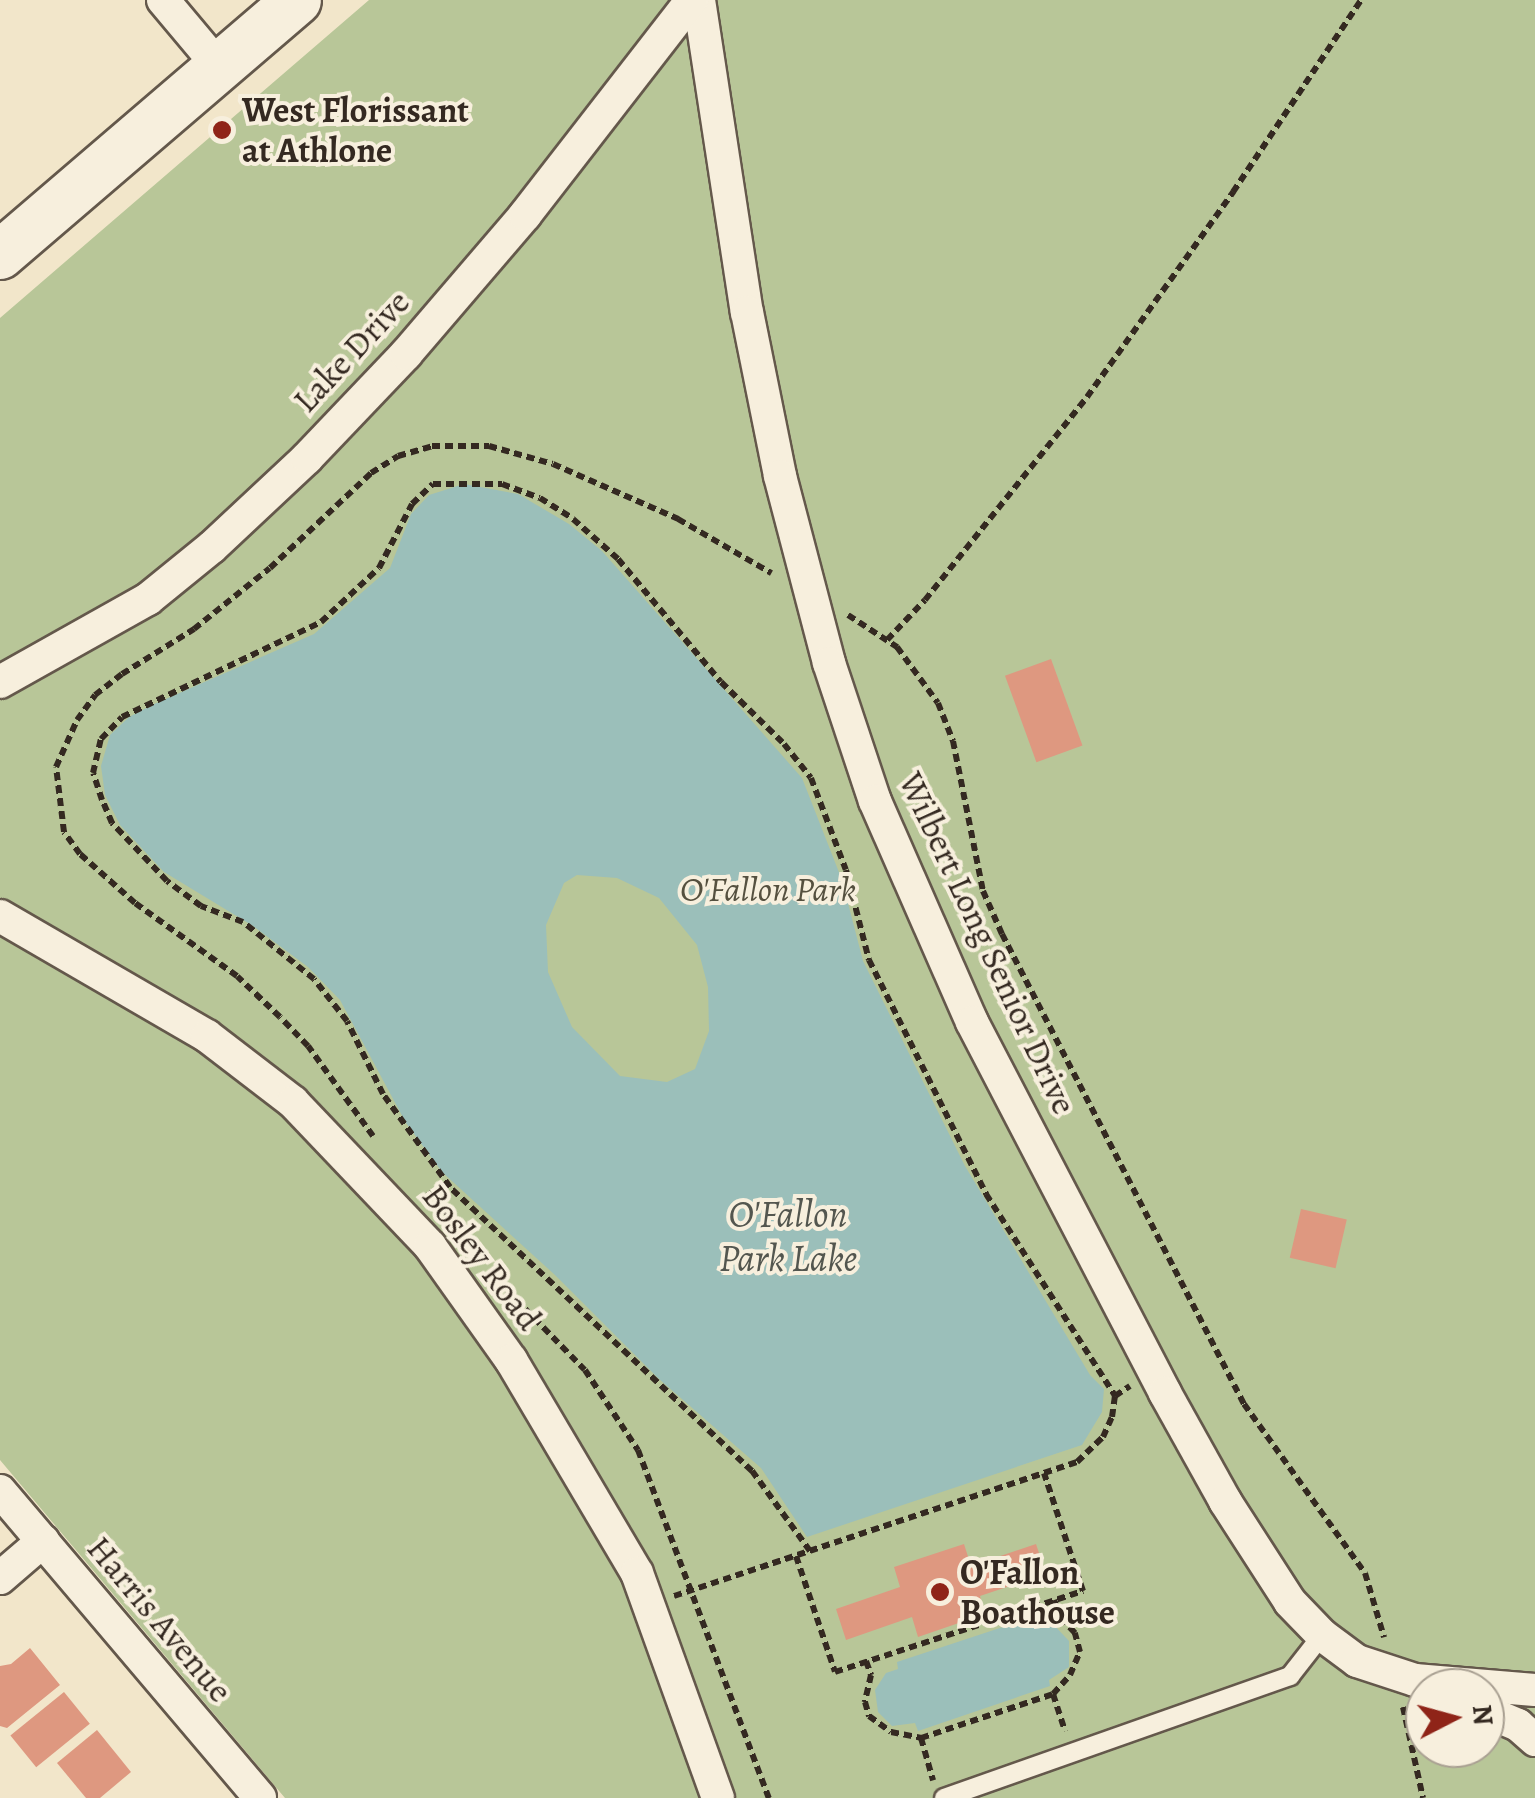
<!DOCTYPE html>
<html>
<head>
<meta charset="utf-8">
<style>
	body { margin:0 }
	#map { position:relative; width:1535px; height:1798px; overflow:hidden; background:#f2e6ca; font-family:Alegreya,serif }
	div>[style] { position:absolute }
	.green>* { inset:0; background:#b8c698 }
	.water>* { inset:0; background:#9bbfba }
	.building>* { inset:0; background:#de9880; transform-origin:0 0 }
	.path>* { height:6px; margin-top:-3px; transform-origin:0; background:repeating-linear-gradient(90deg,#342921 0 8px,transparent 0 13px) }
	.roads { filter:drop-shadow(2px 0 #64584b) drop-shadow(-2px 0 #64584b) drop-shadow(0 2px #64584b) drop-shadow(0 -2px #64584b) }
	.service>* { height:18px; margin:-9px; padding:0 9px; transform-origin:9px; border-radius:9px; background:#f7efdd }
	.minor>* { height:32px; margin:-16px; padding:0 16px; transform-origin:16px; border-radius:16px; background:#f7efdd }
	.secondary>* { height:48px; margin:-24px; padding:0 24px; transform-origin:24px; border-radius:24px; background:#f7efdd }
	.dots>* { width:28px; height:28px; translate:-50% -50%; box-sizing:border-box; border:5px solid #f7efdd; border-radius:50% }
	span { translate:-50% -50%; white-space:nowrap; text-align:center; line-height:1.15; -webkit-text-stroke:8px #f7efdd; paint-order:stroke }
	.poi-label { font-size:35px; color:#342921; font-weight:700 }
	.left { translate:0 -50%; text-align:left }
	.street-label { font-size:35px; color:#342921 }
	.park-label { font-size:35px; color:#55503f; font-style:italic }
	.water-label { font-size:38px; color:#53564f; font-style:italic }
	.north { position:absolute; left:1405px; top:1668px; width:100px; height:100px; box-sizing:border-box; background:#f7efdd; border:2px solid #a9a092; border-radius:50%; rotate:84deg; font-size:28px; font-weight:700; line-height:40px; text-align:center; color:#342921 }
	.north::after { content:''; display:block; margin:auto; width:35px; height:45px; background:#8f2418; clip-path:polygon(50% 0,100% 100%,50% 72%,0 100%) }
</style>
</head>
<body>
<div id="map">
	<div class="green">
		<div style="clip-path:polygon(evenodd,369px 0,1535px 0,1535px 1798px,285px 1798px,0 1460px,0 318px,369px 0,1425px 1688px,1485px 1688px,1485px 1748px,1425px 1748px,1425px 1688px)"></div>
	</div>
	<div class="water">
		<div style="clip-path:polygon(evenodd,464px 484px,518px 494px,569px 524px,602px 551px,802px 778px,842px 880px,863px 961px,965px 1166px,1090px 1375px,1104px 1389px,1102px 1412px,1082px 1445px,807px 1537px,761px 1468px,659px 1379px,555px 1275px,442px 1172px,406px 1123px,340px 1000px,308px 967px,253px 926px,164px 872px,120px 825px,105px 795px,101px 766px,110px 735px,129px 717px,152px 705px,314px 634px,390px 568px,411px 514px,429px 495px,464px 484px,577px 875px,617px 878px,659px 898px,697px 945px,708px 987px,709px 1031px,695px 1069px,667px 1082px,620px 1076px,572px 1027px,548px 972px,546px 925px,564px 883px,577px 875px)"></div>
		<div style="clip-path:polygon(1027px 1619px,1030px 1626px,1053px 1624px,1069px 1641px,1069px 1667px,1049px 1680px,1050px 1686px,918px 1731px,915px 1723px,892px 1726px,878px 1712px,875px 1690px,886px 1673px,898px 1669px,897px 1662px)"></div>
	</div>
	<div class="building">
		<div style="left:1051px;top:659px;width:92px;height:49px;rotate:70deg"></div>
		<div style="left:1301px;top:1209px;width:47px;height:50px;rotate:13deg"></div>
		<div style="clip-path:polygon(964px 1544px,971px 1566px,1036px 1544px,1046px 1574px,980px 1596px,985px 1614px,918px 1637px,912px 1617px,846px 1640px,836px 1609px,900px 1587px,894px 1567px)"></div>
		<div style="clip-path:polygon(30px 1648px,60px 1685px,7px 1728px,0 1726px,0 1666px,11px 1664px)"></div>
		<div style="left:64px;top:1692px;width:41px;height:69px;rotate:51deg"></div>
		<div style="clip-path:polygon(97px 1730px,131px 1772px,100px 1798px,86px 1798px,57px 1763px)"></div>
	</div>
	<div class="path">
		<div style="left:848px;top:615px;width:59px;rotate:33.1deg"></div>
		<div style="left:897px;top:647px;width:69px;rotate:53.8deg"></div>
		<div style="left:938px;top:703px;width:41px;rotate:68.5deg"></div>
		<div style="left:953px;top:741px;width:153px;rotate:78.7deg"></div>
		<div style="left:983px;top:891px;width:47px;rotate:66.2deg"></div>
		<div style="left:1002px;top:934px;width:529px;rotate:62.76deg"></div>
		<div style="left:1244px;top:1404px;width:208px;rotate:54.4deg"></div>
		<div style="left:1365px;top:1573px;width:67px;rotate:73.5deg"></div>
		<div style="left:887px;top:640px;width:55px;rotate:-46.5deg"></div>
		<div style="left:925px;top:600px;width:260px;rotate:-51.4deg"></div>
		<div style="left:1087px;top:397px;width:252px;rotate:-54.5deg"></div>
		<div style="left:1233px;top:192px;width:231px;rotate:-56.3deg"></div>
		<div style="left:373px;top:1136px;width:111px;rotate:-125.8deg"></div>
		<div style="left:308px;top:1046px;width:40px;rotate:-134deg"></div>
		<div style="left:280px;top:1017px;width:59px;rotate:-136.4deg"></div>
		<div style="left:237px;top:976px;width:125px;rotate:-144.4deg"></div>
		<div style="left:135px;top:903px;width:74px;rotate:-138.3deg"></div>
		<div style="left:80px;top:854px;width:27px;rotate:-126deg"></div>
		<div style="left:64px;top:832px;width:65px;rotate:-97deg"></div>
		<div style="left:56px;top:767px;width:51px;rotate:-65.9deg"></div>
		<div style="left:77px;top:720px;width:31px;rotate:-54deg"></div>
		<div style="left:95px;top:695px;width:34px;rotate:-38deg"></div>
		<div style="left:122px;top:674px;width:85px;rotate:-32deg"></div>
		<div style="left:194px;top:629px;width:97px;rotate:-38.8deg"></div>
		<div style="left:270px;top:568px;width:139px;rotate:-43.2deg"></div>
		<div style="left:371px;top:473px;width:32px;rotate:-32deg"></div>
		<div style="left:398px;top:456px;width:35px;rotate:-16deg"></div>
		<div style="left:432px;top:446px;width:57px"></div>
		<div style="left:489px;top:446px;width:66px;rotate:15.7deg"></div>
		<div style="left:553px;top:464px;width:137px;rotate:23.7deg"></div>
		<div style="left:678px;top:519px;width:108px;rotate:30.1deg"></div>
		<div style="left:427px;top:1192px;width:37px;rotate:47deg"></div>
		<div style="left:498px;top:1281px;width:124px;rotate:45.7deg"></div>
		<div style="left:585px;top:1370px;width:96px;rotate:56.5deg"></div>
		<div style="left:638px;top:1450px;width:372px;rotate:69.4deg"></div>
		<div style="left:810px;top:1551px;width:99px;rotate:-125.9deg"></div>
		<div style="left:752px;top:1471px;width:415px;rotate:-136.8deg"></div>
		<div style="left:450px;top:1187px;width:115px;rotate:-125.8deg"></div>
		<div style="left:383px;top:1094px;width:81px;rotate:-116.3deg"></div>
		<div style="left:347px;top:1021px;width:53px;rotate:-128.2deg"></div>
		<div style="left:314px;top:979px;width:91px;rotate:-141.2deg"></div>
		<div style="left:243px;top:922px;width:45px;rotate:-159.1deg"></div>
		<div style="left:201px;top:906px;width:42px;rotate:-143.7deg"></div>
		<div style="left:167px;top:881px;width:80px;rotate:-133.5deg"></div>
		<div style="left:112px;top:823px;width:25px;rotate:-113deg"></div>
		<div style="left:102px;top:800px;width:28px;rotate:-108deg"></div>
		<div style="left:93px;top:773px;width:35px;rotate:-77deg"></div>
		<div style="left:101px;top:739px;width:30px;rotate:-46deg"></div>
		<div style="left:122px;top:717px;width:221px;rotate:-25.5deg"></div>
		<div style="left:321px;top:622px;width:79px;rotate:-43deg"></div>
		<div style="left:379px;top:568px;width:72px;rotate:-62.7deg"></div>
		<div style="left:412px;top:504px;width:29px;rotate:-44deg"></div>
		<div style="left:433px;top:484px;width:69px"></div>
		<div style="left:502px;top:484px;width:40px;rotate:20.2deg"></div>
		<div style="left:540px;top:498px;width:39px;rotate:32deg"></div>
		<div style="left:573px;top:519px;width:60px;rotate:41.6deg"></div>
		<div style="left:618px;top:559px;width:160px;rotate:50.1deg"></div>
		<div style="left:721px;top:682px;width:88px;rotate:44.5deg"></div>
		<div style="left:784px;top:744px;width:43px;rotate:51.5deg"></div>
		<div style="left:811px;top:778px;width:98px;rotate:69.2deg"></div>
		<div style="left:846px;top:870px;width:93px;rotate:75.7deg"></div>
		<div style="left:869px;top:960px;width:262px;rotate:63.4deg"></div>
		<div style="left:986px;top:1194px;width:240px;rotate:57.4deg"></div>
		<div style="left:796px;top:1556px;width:122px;rotate:71.4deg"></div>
		<div style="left:835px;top:1672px;width:261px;rotate:-18.1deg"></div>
		<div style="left:1083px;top:1591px;width:124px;rotate:-108.3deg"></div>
		<div style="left:674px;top:1596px;width:425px;rotate:-18.4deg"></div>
		<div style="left:1077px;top:1462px;width:36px;rotate:-44deg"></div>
		<div style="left:1103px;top:1437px;width:22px;rotate:-66deg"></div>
		<div style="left:1112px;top:1417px;width:21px;rotate:-82deg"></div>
		<div style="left:1115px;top:1396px;width:18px;rotate:-34deg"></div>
		<div style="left:866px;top:1661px;width:15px;rotate:70deg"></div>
		<div style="left:871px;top:1675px;width:28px;rotate:103deg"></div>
		<div style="left:865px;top:1702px;width:15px;rotate:74deg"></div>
		<div style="left:869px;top:1716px;width:27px;rotate:36deg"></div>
		<div style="left:891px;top:1732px;width:31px;rotate:11deg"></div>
		<div style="left:921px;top:1738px;width:139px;rotate:-18.4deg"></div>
		<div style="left:1053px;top:1694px;width:25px;rotate:-48deg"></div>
		<div style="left:1070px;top:1675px;width:25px;rotate:-67deg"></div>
		<div style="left:1080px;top:1652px;width:20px;rotate:-105deg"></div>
		<div style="left:1075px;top:1633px;width:22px;rotate:-133deg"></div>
		<div style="left:1060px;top:1617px;width:18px;rotate:-109deg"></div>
		<div style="left:1053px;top:1694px;width:39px;rotate:72deg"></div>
		<div style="left:1403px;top:1707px;width:93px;rotate:77.6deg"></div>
		<div style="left:921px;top:1738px;width:44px;rotate:74.1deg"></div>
	</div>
	<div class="roads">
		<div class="service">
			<div style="left:944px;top:1798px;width:367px;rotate:-19.4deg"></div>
			<div style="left:1290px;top:1676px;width:52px;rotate:-52deg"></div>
		</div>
		<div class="minor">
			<div style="left:163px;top:0;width:90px;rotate:50deg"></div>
			<div style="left:699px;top:0;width:316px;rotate:81.3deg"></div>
			<div style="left:747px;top:312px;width:167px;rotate:78.6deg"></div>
			<div style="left:780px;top:476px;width:193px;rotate:75.3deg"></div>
			<div style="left:829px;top:663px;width:145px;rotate:71.6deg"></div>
			<div style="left:875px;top:801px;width:241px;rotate:66.3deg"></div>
			<div style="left:972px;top:1022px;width:418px;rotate:62.5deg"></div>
			<div style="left:1165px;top:1393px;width:124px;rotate:60.9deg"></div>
			<div style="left:1225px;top:1501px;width:120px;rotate:57.2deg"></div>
			<div style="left:1290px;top:1602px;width:46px;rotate:45.9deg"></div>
			<div style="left:1322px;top:1635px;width:44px;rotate:36.6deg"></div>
			<div style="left:1357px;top:1661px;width:61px;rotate:18.1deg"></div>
			<div style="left:1415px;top:1680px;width:120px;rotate:4.8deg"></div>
			<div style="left:0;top:682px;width:170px;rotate:-29.3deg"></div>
			<div style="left:148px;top:599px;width:82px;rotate:-39.1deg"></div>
			<div style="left:212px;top:547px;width:130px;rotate:-43.1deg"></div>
			<div style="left:307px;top:458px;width:144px;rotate:-46.4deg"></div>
			<div style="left:406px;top:354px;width:183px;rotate:-49.4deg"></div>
			<div style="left:525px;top:215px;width:272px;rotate:-52.2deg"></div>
			<div style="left:0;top:916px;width:239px;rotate:30.1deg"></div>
			<div style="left:207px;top:1036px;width:108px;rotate:37.5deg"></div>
			<div style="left:293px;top:1102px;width:199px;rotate:46.4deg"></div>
			<div style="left:430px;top:1246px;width:140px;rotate:54.6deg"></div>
			<div style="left:511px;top:1360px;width:247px;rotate:59.4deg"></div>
			<div style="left:637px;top:1573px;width:239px;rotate:70.2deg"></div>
			<div style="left:0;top:1491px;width:402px;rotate:49.7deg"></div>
			<div style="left:0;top:1578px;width:57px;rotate:-40.7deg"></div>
			<div style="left:1485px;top:1711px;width:36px;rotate:23deg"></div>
			<div style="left:1518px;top:1725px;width:23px;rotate:41deg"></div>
		</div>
		<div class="secondary">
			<div style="left:0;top:255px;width:391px;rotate:-40.6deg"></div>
		</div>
	</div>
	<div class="dots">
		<div style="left:222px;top:130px;background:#8f2418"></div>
		<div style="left:940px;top:1592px;background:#8f2418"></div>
	</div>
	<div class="poi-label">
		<span class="left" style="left:242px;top:130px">West Florissant<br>at Athlone</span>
		<span class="left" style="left:960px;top:1592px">O'Fallon<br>Boathouse</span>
	</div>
	<div class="street-label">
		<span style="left:351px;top:351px;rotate:-47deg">Lake Drive</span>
		<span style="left:988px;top:943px;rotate:65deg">Wilbert Long Senior Drive</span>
		<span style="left:482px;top:1257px;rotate:53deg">Bosley Road</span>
		<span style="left:160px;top:1619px;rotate:50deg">Harris Avenue</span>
	</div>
	<div class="park-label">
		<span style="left:768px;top:889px">O'Fallon Park</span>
	</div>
	<div class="water-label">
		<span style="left:788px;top:1237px">O'Fallon<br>Park Lake</span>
	</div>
	<div class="north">N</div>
</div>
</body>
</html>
